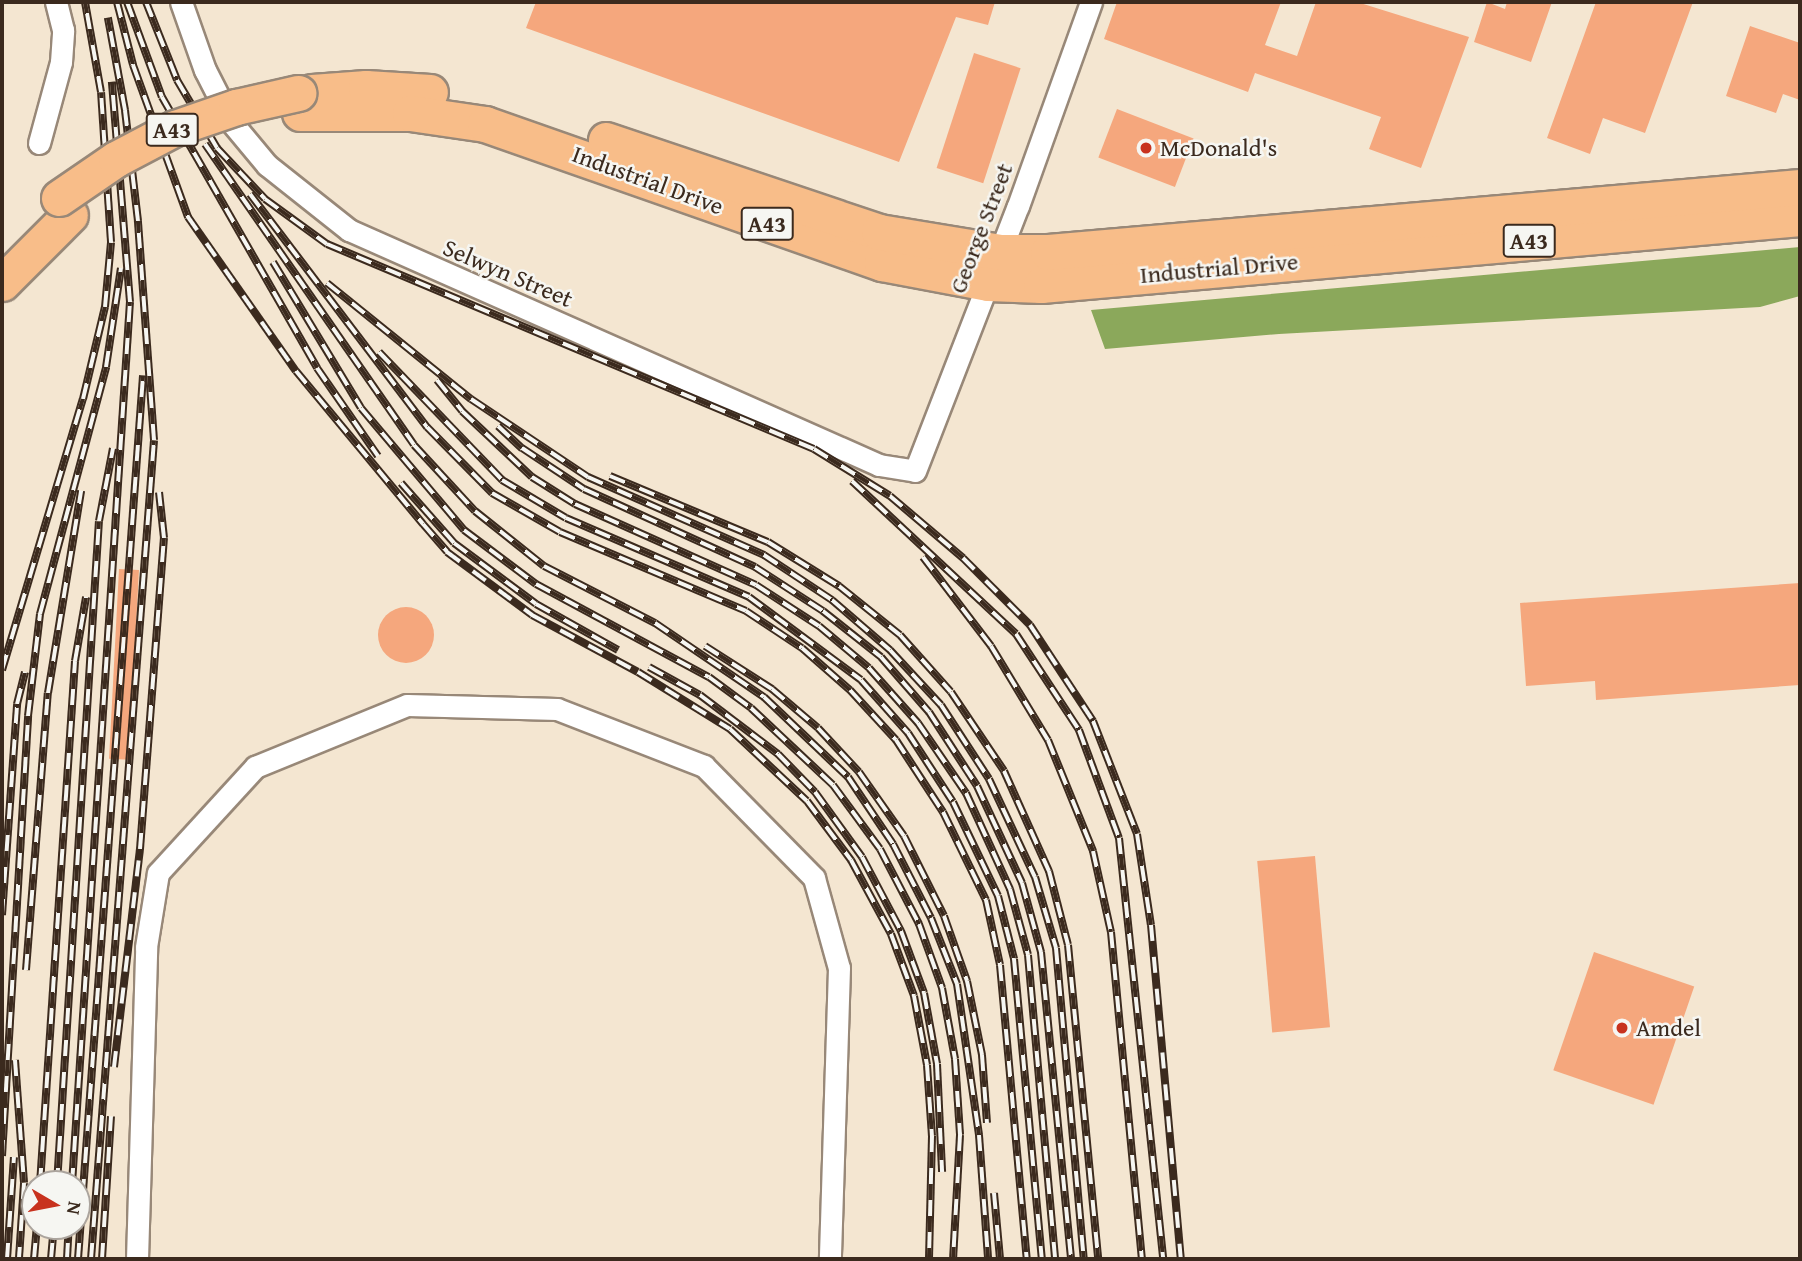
<!DOCTYPE html>
<html>
<head>
<meta charset="utf-8">
<style>
	body { margin:0 }
	#map { position:relative; width:1802px; height:1261px; overflow:hidden; background:#f4e6d1; font-family:"Gentium Book Plus",serif }
	div>[style] { position:absolute }
	.forest>* { inset:0; background:#8ba85b }
	.building>* { inset:0; background:#f5a77d; transform-origin:0 0 }
	.round { border-radius:50% }
	.roads { filter:drop-shadow(2px 0 #988878) drop-shadow(-2px 0 #988878) drop-shadow(0 2px #988878) drop-shadow(0 -2px #988878) }
	.minor>* { height:21px; margin:-10.5px; padding:0 10.5px; transform-origin:10.5px; border-radius:10.5px; background:#fff }
	.trunk>* { height:35px; margin:-17.5px; padding:0 17.5px; transform-origin:17.5px; border-radius:17.5px; background:#f8bd89 }
	.rail>* { height:8px; margin-top:-4px; transform-origin:0; background:repeating-linear-gradient(90deg,#f6f6f2 0 16px,#3b2a1e 0 32px); box-sizing:border-box; border-block:2px solid #3b2a1e }
	.bridges { filter:drop-shadow(2px 0 #988878) drop-shadow(-2px 0 #988878) drop-shadow(0 2px #988878) drop-shadow(0 -2px #988878) }
	.trunk-bridge>* { height:35px; margin:-17.5px; padding:0 17.5px; transform-origin:17.5px; border-radius:17.5px; background:#f8bd89 }
	.dots>* { width:19px; height:19px; translate:-50% -50%; box-sizing:border-box; border:4px solid #f6f6f2; border-radius:50% }
	span { translate:-50% -50%; white-space:nowrap; text-align:center; line-height:1.15; -webkit-text-stroke:5px #f6f6f2; paint-order:stroke }
	.shield-label span { padding:2px 5px; background:#f6f6f2; border:2px solid; border-radius:5px; -webkit-text-stroke-width:0 }
	.shield-label { font-size:23px; color:#3b2a1e; font-weight:700 }
	.poi-label { font-size:24px; color:#3b2a1e }
	.left { translate:0 -50%; text-align:left }
	.street-label { font-size:24px; color:#3b2a1e }
	.frame { position:absolute; inset:0; border:4px solid #3b2a1e; pointer-events:none }
	.north { position:absolute; left:21px; top:1170px; width:70px; height:70px; box-sizing:border-box; background:#f6f6f2; border:2px solid #aba49d; border-radius:50%; rotate:100deg; font-size:19px; font-weight:700; line-height:28px; text-align:center; color:#3b2a1e }
	.north::after { content:''; display:block; margin:auto; width:24px; height:32px; background:#c8321e; clip-path:polygon(50% 0,100% 100%,50% 72%,0 100%) }
</style>
</head>
<body>
<div id="map">
	<div class="forest">
		<div style="clip-path:polygon(1800px 247px,1800px 296px,1760px 307px,1279px 334px,1105px 349px,1091px 310px)"></div>
	</div>
	<div class="building">
		<div style="clip-path:polygon(536px 2px,995px 2px,988px 25px,956px 17px,899px 162px,526px 28px)"></div>
		<div style="clip-path:polygon(1117px 2px,1281px 2px,1265px 45px,1297px 56px,1316px 2px,1357px 2px,1469px 37px,1421px 168px,1369px 149px,1381px 117px,1255px 73px,1248px 92px,1104px 39px)"></div>
		<div style="clip-path:polygon(1487px 2px,1505px 9px,1507px 2px,1552px 2px,1531px 62px,1474px 42px)"></div>
		<div style="clip-path:polygon(1596px 2px,1693px 2px,1645px 133px,1603px 118px,1590px 154px,1547px 138px)"></div>
		<div style="clip-path:polygon(1750px 26px,1800px 43px,1800px 100px,1783px 94px,1776px 113px,1726px 96px)"></div>
		<div style="left:974px;top:53px;width:49px;height:121px;rotate:18deg"></div>
		<div style="left:1117px;top:109px;width:82px;height:52px;rotate:21deg"></div>
		<div style="left:119px;top:569px;width:20px;height:190px;rotate:3deg"></div>
		<div style="clip-path:polygon(1800px 583px,1800px 685px,1596px 700px,1595px 681px,1526px 686px,1520px 603px)"></div>
		<div class="round" style="left:378px;top:607px;width:56px;height:56px"></div>
		<div style="left:1315px;top:856px;width:172px;height:58px;rotate:85deg"></div>
		<div style="left:1594px;top:952px;width:106px;height:125px;rotate:19deg"></div>
	</div>
	<div class="roads">
		<div class="minor">
			<div style="left:181px;top:2px;width:72px;rotate:70.6deg"></div>
			<div style="left:205px;top:70px;width:59px;rotate:63deg"></div>
			<div style="left:232px;top:123px;width:55px;rotate:50.2deg"></div>
			<div style="left:267px;top:165px;width:105px;rotate:38.4deg"></div>
			<div style="left:349px;top:230px;width:580px;rotate:23.91deg"></div>
			<div style="left:879px;top:465px;width:36px;rotate:9deg"></div>
			<div style="left:915px;top:471px;width:284px;rotate:-68.8deg"></div>
			<div style="left:1018px;top:206px;width:217px;rotate:-70.3deg"></div>
			<div style="left:39px;top:143px;width:84px;rotate:-74.8deg"></div>
			<div style="left:61px;top:62px;width:32px;rotate:-86deg"></div>
			<div style="left:63px;top:30px;width:29px;rotate:-104deg"></div>
			<div style="left:137px;top:1259px;width:312px;rotate:-88.3deg"></div>
			<div style="left:146px;top:947px;width:75px;rotate:-80.8deg"></div>
			<div style="left:158px;top:873px;width:144px;rotate:-47.5deg"></div>
			<div style="left:255px;top:767px;width:164px;rotate:-22.2deg"></div>
			<div style="left:407px;top:705px;width:150px;rotate:1.5deg"></div>
			<div style="left:557px;top:709px;width:158px;rotate:21.2deg"></div>
			<div style="left:704px;top:766px;width:157px;rotate:45.5deg"></div>
			<div style="left:814px;top:878px;width:93px;rotate:74.5deg"></div>
			<div style="left:839px;top:968px;width:291px;rotate:91.8deg"></div>
		</div>
		<div class="trunk">
			<div style="left:312px;top:92px;width:54px;rotate:-4.2deg"></div>
			<div style="left:366px;top:88px;width:64px;rotate:3.6deg"></div>
			<div style="left:300px;top:113px;width:110px"></div>
			<div style="left:410px;top:113px;width:76px;rotate:8.3deg"></div>
			<div style="left:485px;top:124px;width:421px;rotate:19.3deg"></div>
			<div style="left:882px;top:263px;width:108px;rotate:10.7deg"></div>
			<div style="left:988px;top:283px;width:53px;rotate:2.2deg"></div>
			<div style="left:1041px;top:285px;width:762px;rotate:-5.04deg"></div>
			<div style="left:606px;top:140px;width:288px;rotate:18.6deg"></div>
			<div style="left:879px;top:232px;width:123px;rotate:9.4deg"></div>
			<div style="left:1000px;top:252px;width:48px"></div>
			<div style="left:1048px;top:252px;width:755px;rotate:-4.94deg"></div>
			<div style="left:2px;top:283px;width:96px;rotate:-45deg"></div>
		</div>
	</div>
	<div class="rail">
		<div style="left:117px;top:2px;width:65px;rotate:75.7deg"></div>
		<div style="left:133px;top:65px;width:162px;rotate:70.1deg"></div>
		<div style="left:188px;top:217px;width:188px;rotate:55deg"></div>
		<div style="left:296px;top:371px;width:199px;rotate:50.3deg"></div>
		<div style="left:423px;top:524px;width:37px;rotate:49deg"></div>
		<div style="left:447px;top:552px;width:106px;rotate:36.5deg"></div>
		<div style="left:532px;top:615px;width:120px;rotate:28.3deg"></div>
		<div style="left:638px;top:672px;width:108px;rotate:31.8deg"></div>
		<div style="left:730px;top:729px;width:105px;rotate:43.1deg"></div>
		<div style="left:807px;top:801px;width:74px;rotate:53.3deg"></div>
		<div style="left:851px;top:860px;width:84px;rotate:61.6deg"></div>
		<div style="left:891px;top:934px;width:66px;rotate:69.6deg"></div>
		<div style="left:914px;top:996px;width:70px;rotate:79.3deg"></div>
		<div style="left:927px;top:1065px;width:71px;rotate:86deg"></div>
		<div style="left:932px;top:1136px;width:123px;rotate:91.4deg"></div>
		<div style="left:127px;top:2px;width:101px;rotate:69.8deg"></div>
		<div style="left:162px;top:97px;width:312px;rotate:60.2deg"></div>
		<div style="left:317px;top:368px;width:107px;rotate:55.3deg"></div>
		<div style="left:146px;top:2px;width:84px;rotate:68.3deg"></div>
		<div style="left:177px;top:80px;width:79px;rotate:59.5deg"></div>
		<div style="left:217px;top:148px;width:70px;rotate:46.7deg"></div>
		<div style="left:265px;top:199px;width:77px;rotate:36deg"></div>
		<div style="left:327px;top:244px;width:528px;rotate:22.83deg"></div>
		<div style="left:814px;top:449px;width:89px;rotate:31.7deg"></div>
		<div style="left:890px;top:496px;width:96px;rotate:40.3deg"></div>
		<div style="left:963px;top:558px;width:95px;rotate:45deg"></div>
		<div style="left:1030px;top:625px;width:115px;rotate:56.7deg"></div>
		<div style="left:1093px;top:721px;width:121px;rotate:68.7deg"></div>
		<div style="left:1137px;top:834px;width:92px;rotate:81.3deg"></div>
		<div style="left:1151px;top:925px;width:335px;rotate:84.9deg"></div>
		<div style="left:205px;top:144px;width:366px;rotate:55.2deg"></div>
		<div style="left:414px;top:445px;width:90px;rotate:47.3deg"></div>
		<div style="left:475px;top:511px;width:88px;rotate:38.6deg"></div>
		<div style="left:544px;top:566px;width:125px;rotate:27.2deg"></div>
		<div style="left:655px;top:623px;width:132px;rotate:34.2deg"></div>
		<div style="left:764px;top:697px;width:116px;rotate:43.6deg"></div>
		<div style="left:848px;top:777px;width:81px;rotate:56.1deg"></div>
		<div style="left:893px;top:844px;width:83px;rotate:62.8deg"></div>
		<div style="left:931px;top:918px;width:71px;rotate:68.5deg"></div>
		<div style="left:957px;top:984px;width:153px;rotate:81.7deg"></div>
		<div style="left:979px;top:1135px;width:124px;rotate:85.8deg"></div>
		<div style="left:250px;top:194px;width:293px;rotate:52.8deg"></div>
		<div style="left:427px;top:427px;width:93px;rotate:45.4deg"></div>
		<div style="left:492px;top:493px;width:78px;rotate:29.8deg"></div>
		<div style="left:560px;top:532px;width:202px;rotate:23deg"></div>
		<div style="left:746px;top:611px;width:67px;rotate:33.5deg"></div>
		<div style="left:802px;top:648px;width:64px;rotate:41.2deg"></div>
		<div style="left:850px;top:690px;width:68px;rotate:47.4deg"></div>
		<div style="left:896px;top:740px;width:86px;rotate:56.9deg"></div>
		<div style="left:943px;top:812px;width:98px;rotate:64deg"></div>
		<div style="left:986px;top:900px;width:66px;rotate:77.8deg"></div>
		<div style="left:1000px;top:965px;width:295px;rotate:84.8deg"></div>
		<div style="left:273px;top:262px;width:170px;rotate:58.9deg"></div>
		<div style="left:361px;top:408px;width:160px;rotate:49.8deg"></div>
		<div style="left:464px;top:530px;width:90px;rotate:36.9deg"></div>
		<div style="left:536px;top:584px;width:196px;rotate:28.3deg"></div>
		<div style="left:709px;top:677px;width:52px;rotate:36.4deg"></div>
		<div style="left:751px;top:708px;width:112px;rotate:43.2deg"></div>
		<div style="left:833px;top:785px;width:79px;rotate:53.7deg"></div>
		<div style="left:880px;top:849px;width:85px;rotate:62.5deg"></div>
		<div style="left:919px;top:924px;width:68px;rotate:70.2deg"></div>
		<div style="left:942px;top:988px;width:72px;rotate:79.6deg"></div>
		<div style="left:955px;top:1059px;width:76px;rotate:86.2deg"></div>
		<div style="left:960px;top:1135px;width:124px;rotate:93.2deg"></div>
		<div style="left:327px;top:283px;width:185px;rotate:38.9deg"></div>
		<div style="left:471px;top:399px;width:141px;rotate:33.7deg"></div>
		<div style="left:588px;top:477px;width:193px;rotate:23.9deg"></div>
		<div style="left:764px;top:555px;width:82px;rotate:33.5deg"></div>
		<div style="left:832px;top:600px;width:77px;rotate:40.8deg"></div>
		<div style="left:890px;top:650px;width:75px;rotate:47.2deg"></div>
		<div style="left:941px;top:705px;width:88px;rotate:57deg"></div>
		<div style="left:989px;top:779px;width:108px;rotate:64.9deg"></div>
		<div style="left:1035px;top:877px;width:74px;rotate:73.5deg"></div>
		<div style="left:1056px;top:948px;width:312px;rotate:84.9deg"></div>
		<div style="left:379px;top:352px;width:178px;rotate:46.1deg"></div>
		<div style="left:502px;top:480px;width:74px;rotate:30.7deg"></div>
		<div style="left:566px;top:518px;width:199px;rotate:23.3deg"></div>
		<div style="left:749px;top:597px;width:139px;rotate:36.5deg"></div>
		<div style="left:861px;top:680px;width:71px;rotate:48.4deg"></div>
		<div style="left:908px;top:733px;width:82px;rotate:56.9deg"></div>
		<div style="left:953px;top:802px;width:104px;rotate:64.4deg"></div>
		<div style="left:998px;top:896px;width:65px;rotate:75.7deg"></div>
		<div style="left:1014px;top:959px;width:301px;rotate:84.7deg"></div>
		<div style="left:437px;top:380px;width:40px;rotate:51deg"></div>
		<div style="left:462px;top:411px;width:96px;rotate:43.3deg"></div>
		<div style="left:532px;top:477px;width:51px;rotate:32.1deg"></div>
		<div style="left:575px;top:504px;width:198px;rotate:24.1deg"></div>
		<div style="left:756px;top:585px;width:75px;rotate:33.1deg"></div>
		<div style="left:819px;top:626px;width:65px;rotate:40deg"></div>
		<div style="left:869px;top:668px;width:74px;rotate:48.3deg"></div>
		<div style="left:918px;top:723px;width:85px;rotate:55.6deg"></div>
		<div style="left:966px;top:793px;width:106px;rotate:65.4deg"></div>
		<div style="left:1010px;top:889px;width:68px;rotate:74.7deg"></div>
		<div style="left:1028px;top:955px;width:305px;rotate:84.9deg"></div>
		<div style="left:498px;top:426px;width:33px;rotate:43deg"></div>
		<div style="left:522px;top:448px;width:74px;rotate:33.5deg"></div>
		<div style="left:584px;top:489px;width:188px;rotate:24.5deg"></div>
		<div style="left:755px;top:567px;width:81px;rotate:32.9deg"></div>
		<div style="left:823px;top:611px;width:74px;rotate:38.4deg"></div>
		<div style="left:881px;top:657px;width:73px;rotate:48.9deg"></div>
		<div style="left:929px;top:712px;width:88px;rotate:57deg"></div>
		<div style="left:977px;top:786px;width:107px;rotate:65.1deg"></div>
		<div style="left:1022px;top:883px;width:72px;rotate:74.6deg"></div>
		<div style="left:1041px;top:952px;width:308px;rotate:84.4deg"></div>
		<div style="left:610px;top:476px;width:171px;rotate:22.7deg"></div>
		<div style="left:768px;top:542px;width:84px;rotate:31.8deg"></div>
		<div style="left:839px;top:586px;width:78px;rotate:38.8deg"></div>
		<div style="left:900px;top:635px;width:76px;rotate:48.2deg"></div>
		<div style="left:951px;top:692px;width:95px;rotate:56.1deg"></div>
		<div style="left:1004px;top:771px;width:110px;rotate:65.8deg"></div>
		<div style="left:1049px;top:871px;width:76px;rotate:75.6deg"></div>
		<div style="left:1068px;top:945px;width:315px;rotate:84.5deg"></div>
		<div style="left:852px;top:481px;width:224px;rotate:43deg"></div>
		<div style="left:1016px;top:634px;width:115px;rotate:56.7deg"></div>
		<div style="left:1079px;top:730px;width:115px;rotate:69.7deg"></div>
		<div style="left:1119px;top:838px;width:423px;rotate:84deg"></div>
		<div style="left:401px;top:483px;width:80px;rotate:48.5deg"></div>
		<div style="left:454px;top:543px;width:102px;rotate:36.6deg"></div>
		<div style="left:536px;top:604px;width:94px;rotate:29.3deg"></div>
		<div style="left:923px;top:557px;width:112px;rotate:52.6deg"></div>
		<div style="left:991px;top:646px;width:110px;rotate:58.8deg"></div>
		<div style="left:1048px;top:740px;width:120px;rotate:67.9deg"></div>
		<div style="left:1093px;top:851px;width:83px;rotate:77.5deg"></div>
		<div style="left:1111px;top:932px;width:328px;rotate:84.6deg"></div>
		<div style="left:705px;top:646px;width:80px;rotate:32.7deg"></div>
		<div style="left:772px;top:689px;width:60px;rotate:40.3deg"></div>
		<div style="left:818px;top:728px;width:60px;rotate:47deg"></div>
		<div style="left:859px;top:772px;width:78px;rotate:54.9deg"></div>
		<div style="left:904px;top:836px;width:89px;rotate:63.4deg"></div>
		<div style="left:944px;top:916px;width:69px;rotate:70.5deg"></div>
		<div style="left:967px;top:981px;width:76px;rotate:78.5deg"></div>
		<div style="left:982px;top:1055px;width:68px;rotate:85.8deg"></div>
		<div style="left:649px;top:667px;width:58px;rotate:28.8deg"></div>
		<div style="left:700px;top:695px;width:98px;rotate:37.1deg"></div>
		<div style="left:778px;top:754px;width:53px;rotate:45.8deg"></div>
		<div style="left:815px;top:792px;width:80px;rotate:54.1deg"></div>
		<div style="left:862px;top:857px;width:84px;rotate:62.2deg"></div>
		<div style="left:901px;top:931px;width:66px;rotate:69.6deg"></div>
		<div style="left:924px;top:993px;width:72px;rotate:79.6deg"></div>
		<div style="left:937px;top:1064px;width:108px;rotate:87.3deg"></div>
		<div style="left:2px;top:670px;width:283px;rotate:-73.4deg"></div>
		<div style="left:83px;top:399px;width:95px;rotate:-76.6deg"></div>
		<div style="left:105px;top:307px;width:65px;rotate:-84.7deg"></div>
		<div style="left:111px;top:242px;width:150px;rotate:-93.8deg"></div>
		<div style="left:101px;top:92px;width:91px;rotate:-100.1deg"></div>
		<div style="left:2px;top:915px;width:212px;rotate:-85.9deg"></div>
		<div style="left:17px;top:704px;width:33px;rotate:-76deg"></div>
		<div style="left:26px;top:970px;width:278px;rotate:-85.5deg"></div>
		<div style="left:48px;top:693px;width:205px;rotate:-80.7deg"></div>
		<div style="left:15px;top:1060px;width:123px;rotate:85.8deg"></div>
		<div style="left:24px;top:1183px;width:76px;rotate:93.8deg"></div>
		<div style="left:114px;top:1067px;width:220px;rotate:-83.2deg"></div>
		<div style="left:140px;top:849px;width:312px;rotate:-85.6deg"></div>
		<div style="left:164px;top:538px;width:46px;rotate:-96.2deg"></div>
		<div style="left:2px;top:1156px;width:441px;rotate:-86.6deg"></div>
		<div style="left:28px;top:716px;width:103px;rotate:-83.3deg"></div>
		<div style="left:40px;top:614px;width:256px;rotate:-75deg"></div>
		<div style="left:106px;top:367px;width:100px;rotate:-81.4deg"></div>
		<div style="left:40px;top:1184px;width:524px;rotate:-86.17deg"></div>
		<div style="left:75px;top:661px;width:65px;rotate:-80.2deg"></div>
		<div style="left:57px;top:1184px;width:664px;rotate:-86.38deg"></div>
		<div style="left:99px;top:521px;width:74px;rotate:-79.1deg"></div>
		<div style="left:72px;top:1184px;width:884px;rotate:-86.24deg"></div>
		<div style="left:130px;top:302px;width:221px;rotate:-94.7deg"></div>
		<div style="left:994px;top:1193px;width:66px;rotate:84.8deg"></div>
		<div style="left:7px;top:1259px;width:102px;rotate:-86.1deg"></div>
		<div style="left:34px;top:1259px;width:33px;rotate:-85deg"></div>
		<div style="left:51px;top:1259px;width:33px;rotate:-85deg"></div>
		<div style="left:67px;top:1259px;width:33px;rotate:-87deg"></div>
		<div style="left:78px;top:1259px;width:886px;rotate:-85.79deg"></div>
		<div style="left:91px;top:1259px;width:821px;rotate:-85.6deg"></div>
		<div style="left:154px;top:440px;width:220px;rotate:-94.2deg"></div>
		<div style="left:138px;top:221px;width:112px;rotate:-96.7deg"></div>
		<div style="left:125px;top:110px;width:94px;rotate:-100.5deg"></div>
		<div style="left:102px;top:1259px;width:143px;rotate:-86.4deg"></div>
	</div>
	<div class="bridges">
		<div class="trunk-bridge">
			<div style="left:59px;top:198px;width:69px;rotate:-34.4deg"></div>
			<div style="left:116px;top:159px;width:67px;rotate:-27.7deg"></div>
			<div style="left:175px;top:128px;width:65px;rotate:-19deg"></div>
			<div style="left:236px;top:107px;width:64px;rotate:-12.7deg"></div>
		</div>
	</div>
	<div class="dots">
		<div style="left:1146px;top:148px;background:#c8321e"></div>
		<div style="left:1622px;top:1028px;background:#c8321e"></div>
	</div>
	<div class="shield-label">
		<span style="left:172px;top:130px">A43</span>
		<span style="left:767px;top:224px">A43</span>
		<span style="left:1529px;top:241px">A43</span>
	</div>
	<div class="poi-label">
		<span class="left" style="left:1160px;top:148px">McDonald's</span>
		<span class="left" style="left:1636px;top:1028px">Amdel</span>
	</div>
	<div class="street-label">
		<span style="left:648px;top:180px;rotate:20deg">Industrial Drive</span>
		<span style="left:981px;top:228px;rotate:-69deg">George Street</span>
		<span style="left:1219px;top:268px;rotate:-5deg">Industrial Drive</span>
		<span style="left:508px;top:273px;rotate:23deg">Selwyn Street</span>
	</div>
	<div class="frame"></div>
	<div class="north">N</div>
</div>
</body>
</html>
